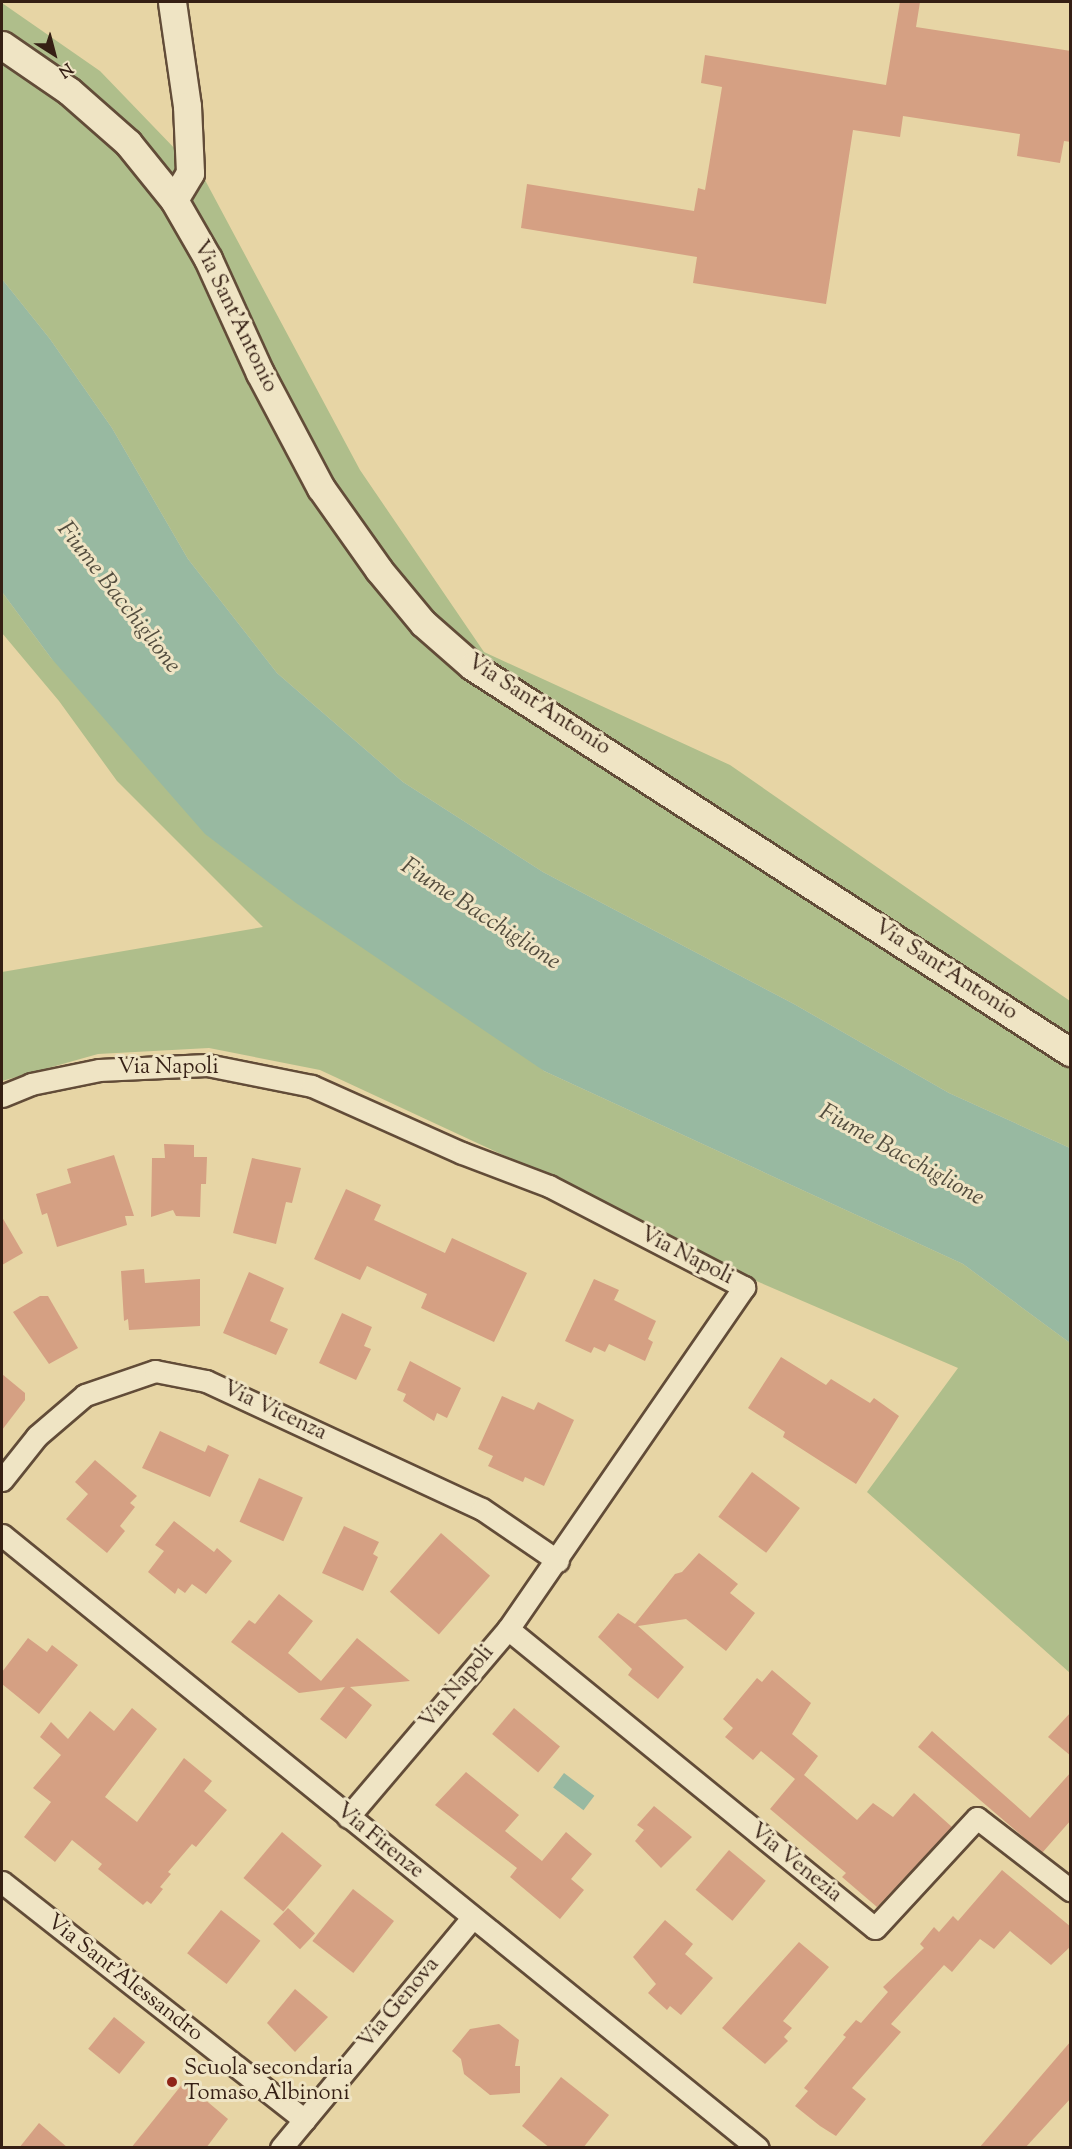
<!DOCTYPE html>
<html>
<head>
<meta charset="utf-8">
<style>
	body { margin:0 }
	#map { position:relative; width:1072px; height:2149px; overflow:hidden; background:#e7d5a5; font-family:"Sorts Mill Goudy",serif }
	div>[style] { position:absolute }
	.green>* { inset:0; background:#afbe8b }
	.water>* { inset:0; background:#98b9a1; transform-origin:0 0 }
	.building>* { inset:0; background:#d5a083; transform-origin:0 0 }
	.roads { filter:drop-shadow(2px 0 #624c38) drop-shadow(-2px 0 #624c38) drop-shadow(0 2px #624c38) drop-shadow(0 -2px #624c38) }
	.minor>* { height:21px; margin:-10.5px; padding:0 10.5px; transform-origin:10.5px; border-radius:10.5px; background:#efe4c4 }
	.tertiary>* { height:27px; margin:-13.5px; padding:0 13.5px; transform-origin:13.5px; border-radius:13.5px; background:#efe4c4 }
	.dots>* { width:16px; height:16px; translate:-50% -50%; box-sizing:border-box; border:3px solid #efe4c4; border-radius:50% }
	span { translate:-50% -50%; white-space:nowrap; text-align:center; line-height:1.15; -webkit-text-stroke:6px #efe4c4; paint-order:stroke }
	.street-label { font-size:22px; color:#351f14 }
	.poi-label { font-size:22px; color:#351f14 }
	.left { translate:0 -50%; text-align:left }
	.water-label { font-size:24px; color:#534d3e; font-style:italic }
	.frame { position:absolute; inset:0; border:3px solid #351f14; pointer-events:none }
	.north { position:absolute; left:24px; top:24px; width:60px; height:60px; -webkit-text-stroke:4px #efe4c4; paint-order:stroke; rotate:144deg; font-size:16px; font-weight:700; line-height:24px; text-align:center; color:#351f14 }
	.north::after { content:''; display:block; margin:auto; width:21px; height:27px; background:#351f14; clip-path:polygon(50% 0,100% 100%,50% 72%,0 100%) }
</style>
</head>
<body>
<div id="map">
	<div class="green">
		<div style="clip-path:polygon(2px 3px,100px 71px,205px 180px,360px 470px,484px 652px,730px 765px,1070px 1001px,1070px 1148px,949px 1093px,794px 1004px,543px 872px,403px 782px,277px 673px,188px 559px,112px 428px,50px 339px,2px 279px)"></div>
		<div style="clip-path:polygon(2px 592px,51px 658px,544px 1071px,963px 1264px,1070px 1343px,1070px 1673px,867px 1492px,958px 1368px,747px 1277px,544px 1174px,320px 1070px,209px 1048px,98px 1054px,2px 1081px,2px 972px,263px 927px,117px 781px,59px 701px,2px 633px)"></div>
	</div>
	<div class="water">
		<div style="clip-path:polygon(2px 279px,50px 339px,112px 428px,188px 559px,277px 673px,403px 782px,543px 872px,794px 1004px,949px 1093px,1070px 1148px,1070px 1343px,963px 1264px,544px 1071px,296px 903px,205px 834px,51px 658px,2px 592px)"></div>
		<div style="left:564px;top:1773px;width:38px;height:18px;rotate:37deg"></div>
	</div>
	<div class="building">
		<div style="clip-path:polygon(900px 2px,920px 2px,916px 27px,1071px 51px,1071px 142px,1064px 141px,1060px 163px,1017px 156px,1020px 134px,903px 116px,900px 137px,853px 130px,826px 304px,693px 283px,697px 257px,521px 228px,527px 184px,694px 211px,698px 188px,705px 190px,722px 87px,701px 83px,705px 55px,886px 85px)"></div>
		<div style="clip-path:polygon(164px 1144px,194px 1145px,194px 1157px,207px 1157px,206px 1184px,201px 1184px,200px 1217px,176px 1216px,173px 1210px,151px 1217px,152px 1158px,165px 1158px)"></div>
		<div style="clip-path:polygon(114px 1155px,134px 1216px,125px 1216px,127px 1225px,57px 1247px,47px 1213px,42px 1215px,36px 1194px,71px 1183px,67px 1169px)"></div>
		<div style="clip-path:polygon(252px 1158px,301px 1168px,292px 1203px,286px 1202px,276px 1244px,233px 1233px)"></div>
		<div style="clip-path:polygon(346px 1189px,381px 1205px,374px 1220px,445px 1253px,452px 1238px,527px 1273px,494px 1342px,421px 1308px,427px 1294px,367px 1266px,360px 1280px,314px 1259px)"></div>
		<div style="clip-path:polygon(2px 1217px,23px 1253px,2px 1265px)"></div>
		<div style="clip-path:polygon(144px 1269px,145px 1283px,200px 1279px,200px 1326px,129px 1330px,128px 1319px,124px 1321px,121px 1271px)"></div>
		<div style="clip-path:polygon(249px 1272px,284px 1288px,270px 1321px,288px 1329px,276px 1355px,223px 1333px)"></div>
		<div style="clip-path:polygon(594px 1279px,619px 1290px,614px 1300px,656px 1321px,648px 1339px,653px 1342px,645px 1361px,609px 1344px,605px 1352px,594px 1347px,591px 1353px,565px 1341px)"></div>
		<div style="clip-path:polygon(40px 1296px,48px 1296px,78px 1348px,49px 1364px,13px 1312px)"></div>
		<div style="clip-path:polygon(342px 1313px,372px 1327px,364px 1346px,371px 1349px,356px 1380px,319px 1363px)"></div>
		<div style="clip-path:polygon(781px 1357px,826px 1385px,831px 1379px,870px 1403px,874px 1398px,899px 1416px,856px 1484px,783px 1437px,785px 1432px,748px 1408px)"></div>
		<div style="clip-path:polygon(410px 1361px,461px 1388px,447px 1418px,437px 1413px,434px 1421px,403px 1401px,406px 1394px,397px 1390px)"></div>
		<div style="clip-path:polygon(2px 1374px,25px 1393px,25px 1400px,2px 1430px)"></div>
		<div style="clip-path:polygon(502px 1396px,534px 1410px,538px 1402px,574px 1420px,544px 1486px,525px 1477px,523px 1482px,488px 1466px,493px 1456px,478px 1449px)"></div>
		<div style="clip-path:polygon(160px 1431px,205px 1452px,208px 1445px,229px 1455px,210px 1497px,142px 1468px)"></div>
		<div style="clip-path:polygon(95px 1460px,137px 1496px,130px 1503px,135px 1507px,120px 1526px,125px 1531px,107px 1553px,66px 1519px,88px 1494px,75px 1482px)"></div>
		<div style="left:752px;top:1472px;width:60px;height:56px;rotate:37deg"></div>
		<div style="left:259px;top:1478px;width:48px;height:48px;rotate:24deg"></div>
		<div style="clip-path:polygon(174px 1521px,214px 1552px,217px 1548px,232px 1561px,206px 1594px,192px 1584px,185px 1593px,178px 1588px,175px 1594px,148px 1572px,164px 1551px,155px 1545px)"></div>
		<div style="clip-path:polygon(344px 1526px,379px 1542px,373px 1554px,378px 1557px,363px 1591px,322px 1573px)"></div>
		<div style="left:441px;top:1533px;width:65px;height:78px;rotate:41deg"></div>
		<div style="clip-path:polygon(699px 1553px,738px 1584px,730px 1593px,755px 1613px,726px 1651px,686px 1619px,638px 1626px,684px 1667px,658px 1699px,628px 1675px,632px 1669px,598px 1637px,618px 1613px,635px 1624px,675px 1574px,682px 1572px)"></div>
		<div style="clip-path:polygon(279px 1594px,313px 1621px,288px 1653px,321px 1681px,357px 1638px,410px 1681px,350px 1687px,372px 1705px,346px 1739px,320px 1719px,345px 1687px,299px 1693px,231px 1642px,249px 1620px,255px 1624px)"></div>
		<div style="clip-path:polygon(28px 1638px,47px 1652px,52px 1645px,78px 1665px,39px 1714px,2px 1684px,2px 1672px)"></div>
		<div style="clip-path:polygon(772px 1670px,811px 1703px,792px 1734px,818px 1756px,804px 1775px,857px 1820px,873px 1803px,893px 1817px,914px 1793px,952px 1827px,877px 1907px,842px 1877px,846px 1873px,770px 1809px,795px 1779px,761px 1751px,753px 1760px,725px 1737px,733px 1728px,723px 1719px,757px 1678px,762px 1682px)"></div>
		<div style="clip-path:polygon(132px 1708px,157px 1729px,105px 1797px,137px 1822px,184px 1758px,212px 1781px,204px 1791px,227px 1810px,196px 1847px,192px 1844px,168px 1872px,171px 1874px,160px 1887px,163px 1889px,151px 1904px,147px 1901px,143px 1905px,98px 1869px,102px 1864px,72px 1840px,55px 1862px,24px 1837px,51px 1802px,33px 1788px,61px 1755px,40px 1737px,51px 1722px,68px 1739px,90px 1711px,114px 1731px)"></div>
		<div style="left:514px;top:1708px;width:60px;height:34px;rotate:40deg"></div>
		<div style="clip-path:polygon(1071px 1712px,1071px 1756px,1048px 1737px)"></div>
		<div style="clip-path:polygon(932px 1731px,1030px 1818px,1071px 1772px,1071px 1820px,1042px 1853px,918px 1747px)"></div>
		<div style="clip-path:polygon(466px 1772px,519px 1815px,505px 1831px,542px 1861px,566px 1832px,592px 1854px,571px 1879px,584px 1890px,560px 1919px,510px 1877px,517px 1868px,435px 1805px)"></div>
		<div style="clip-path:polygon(654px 1806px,692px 1837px,661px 1868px,635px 1841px,644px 1830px,637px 1825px)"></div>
		<div style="left:282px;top:1832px;width:52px;height:60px;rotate:40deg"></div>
		<div style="left:729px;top:1850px;width:48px;height:52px;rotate:40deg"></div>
		<div style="clip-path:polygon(1002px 1870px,1071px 1927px,1071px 1946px,1051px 1965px,1010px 1931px,994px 1949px,980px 1939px,952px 1972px,944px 1965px,891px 2024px,901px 2032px,852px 2088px,866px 2099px,836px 2136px,820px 2126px,795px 2106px,808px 2091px,804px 2088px,846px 2037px,843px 2035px,856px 2020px,861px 2023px,888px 1992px,883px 1987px,924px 1948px,920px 1944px,934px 1927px,939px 1932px,953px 1916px,958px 1921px)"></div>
		<div style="left:353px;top:1889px;width:52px;height:66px;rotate:38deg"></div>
		<div style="left:288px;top:1908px;width:37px;height:22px;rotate:43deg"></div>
		<div style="left:221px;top:1910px;width:50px;height:55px;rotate:38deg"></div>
		<div style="clip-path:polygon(665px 1920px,693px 1944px,685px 1954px,713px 1978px,681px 2015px,670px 2006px,667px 2010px,648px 1993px,656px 1984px,633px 1957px)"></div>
		<div style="clip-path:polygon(799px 1942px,829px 1967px,783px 2021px,792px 2028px,784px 2037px,788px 2041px,765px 2064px,722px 2028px)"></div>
		<div style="clip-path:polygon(295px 1989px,328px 2017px,295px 2052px,267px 2023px)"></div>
		<div style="left:114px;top:2017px;width:40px;height:41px;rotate:39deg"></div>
		<div style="clip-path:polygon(499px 2024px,519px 2040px,515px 2066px,520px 2066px,520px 2093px,490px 2095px,464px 2074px,461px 2059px,452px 2051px,470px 2029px)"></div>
		<div style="clip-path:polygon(1071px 2041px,1071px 2098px,1025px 2148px,979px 2148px)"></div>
		<div style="clip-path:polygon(561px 2077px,609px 2115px,583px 2148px,550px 2148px,522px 2126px)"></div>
		<div style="clip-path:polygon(184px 2082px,228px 2119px,206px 2148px,131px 2148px)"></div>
		<div style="clip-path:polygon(39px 2123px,68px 2148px,19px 2148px)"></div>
	</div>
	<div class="roads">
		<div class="minor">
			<div style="left:2px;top:1096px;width:31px;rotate:-22deg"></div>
			<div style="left:31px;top:1084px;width:69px;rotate:-11.6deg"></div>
			<div style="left:99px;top:1070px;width:108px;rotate:-2.7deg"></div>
			<div style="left:207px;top:1065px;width:107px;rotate:11.3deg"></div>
			<div style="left:312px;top:1086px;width:164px;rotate:24.1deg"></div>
			<div style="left:462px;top:1153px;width:93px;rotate:20.8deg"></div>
			<div style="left:549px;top:1186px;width:220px;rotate:27.4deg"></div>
			<div style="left:744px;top:1287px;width:416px;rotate:124.6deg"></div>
			<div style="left:508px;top:1629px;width:247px;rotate:130.4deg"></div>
			<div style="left:2px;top:1480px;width:56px;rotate:-51.5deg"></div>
			<div style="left:37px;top:1436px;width:63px;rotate:-40.5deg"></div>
			<div style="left:85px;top:1395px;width:74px;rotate:-18.9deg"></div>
			<div style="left:155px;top:1371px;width:52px;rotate:11.1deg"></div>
			<div style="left:206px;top:1381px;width:304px;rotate:24.9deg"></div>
			<div style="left:482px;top:1509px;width:92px;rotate:34.4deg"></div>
			<div style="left:2px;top:1535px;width:973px;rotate:39.04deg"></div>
			<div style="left:508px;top:1629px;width:473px;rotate:39.2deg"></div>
			<div style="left:875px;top:1928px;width:150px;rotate:-47.2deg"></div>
			<div style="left:977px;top:1818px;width:118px;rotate:37.7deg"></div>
			<div style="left:2px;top:1882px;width:385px;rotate:38.2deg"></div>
			<div style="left:281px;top:2148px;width:300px;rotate:-50.3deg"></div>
		</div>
		<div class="tertiary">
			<div style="left:172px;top:2px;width:105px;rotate:81.8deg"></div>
			<div style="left:187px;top:106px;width:67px;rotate:87.4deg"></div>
			<div style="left:190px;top:173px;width:31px;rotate:121deg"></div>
			<div style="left:2px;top:45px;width:81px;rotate:34.5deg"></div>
			<div style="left:69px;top:91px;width:79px;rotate:41.4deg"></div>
			<div style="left:128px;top:143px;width:73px;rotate:51.1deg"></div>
			<div style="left:174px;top:200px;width:68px;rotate:60deg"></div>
			<div style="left:208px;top:259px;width:125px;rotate:65.5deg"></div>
			<div style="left:260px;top:373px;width:130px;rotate:62.1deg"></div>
			<div style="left:321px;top:488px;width:100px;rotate:54.7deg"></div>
			<div style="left:379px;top:570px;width:69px;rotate:50.3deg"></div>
			<div style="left:423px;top:623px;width:65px;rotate:41.3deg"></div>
			<div style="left:472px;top:666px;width:712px;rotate:32.84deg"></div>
		</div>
	</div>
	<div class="dots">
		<div style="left:172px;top:2082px;background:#8f2418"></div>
	</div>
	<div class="street-label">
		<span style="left:234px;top:317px;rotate:64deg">Via Sant'Antonio</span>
		<span style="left:538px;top:706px;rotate:33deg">Via Sant'Antonio</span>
		<span style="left:945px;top:971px;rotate:33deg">Via Sant'Antonio</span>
		<span style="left:168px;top:1069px">Via Napoli</span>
		<span style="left:686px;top:1257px;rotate:27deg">Via Napoli</span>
		<span style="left:274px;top:1412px;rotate:25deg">Via Vicenza</span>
		<span style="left:458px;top:1688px;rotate:-50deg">Via Napoli</span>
		<span style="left:379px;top:1842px;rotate:39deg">Via Firenze</span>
		<span style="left:795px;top:1864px;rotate:39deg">Via Venezia</span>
		<span style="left:124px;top:1979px;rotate:38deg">Via Sant'Alessandro</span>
		<span style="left:400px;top:2004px;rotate:-50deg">Via Genova</span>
	</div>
	<div class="poi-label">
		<span class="left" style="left:184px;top:2082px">Scuola secondaria<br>Tomaso Albinoni</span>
	</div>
	<div class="water-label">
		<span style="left:118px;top:598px;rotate:52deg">Fiume Bacchiglione</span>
		<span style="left:480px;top:915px;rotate:33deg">Fiume Bacchiglione</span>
		<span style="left:901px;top:1156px;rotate:29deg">Fiume Bacchiglione</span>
	</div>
	<div class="frame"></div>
	<div class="north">N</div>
</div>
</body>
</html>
